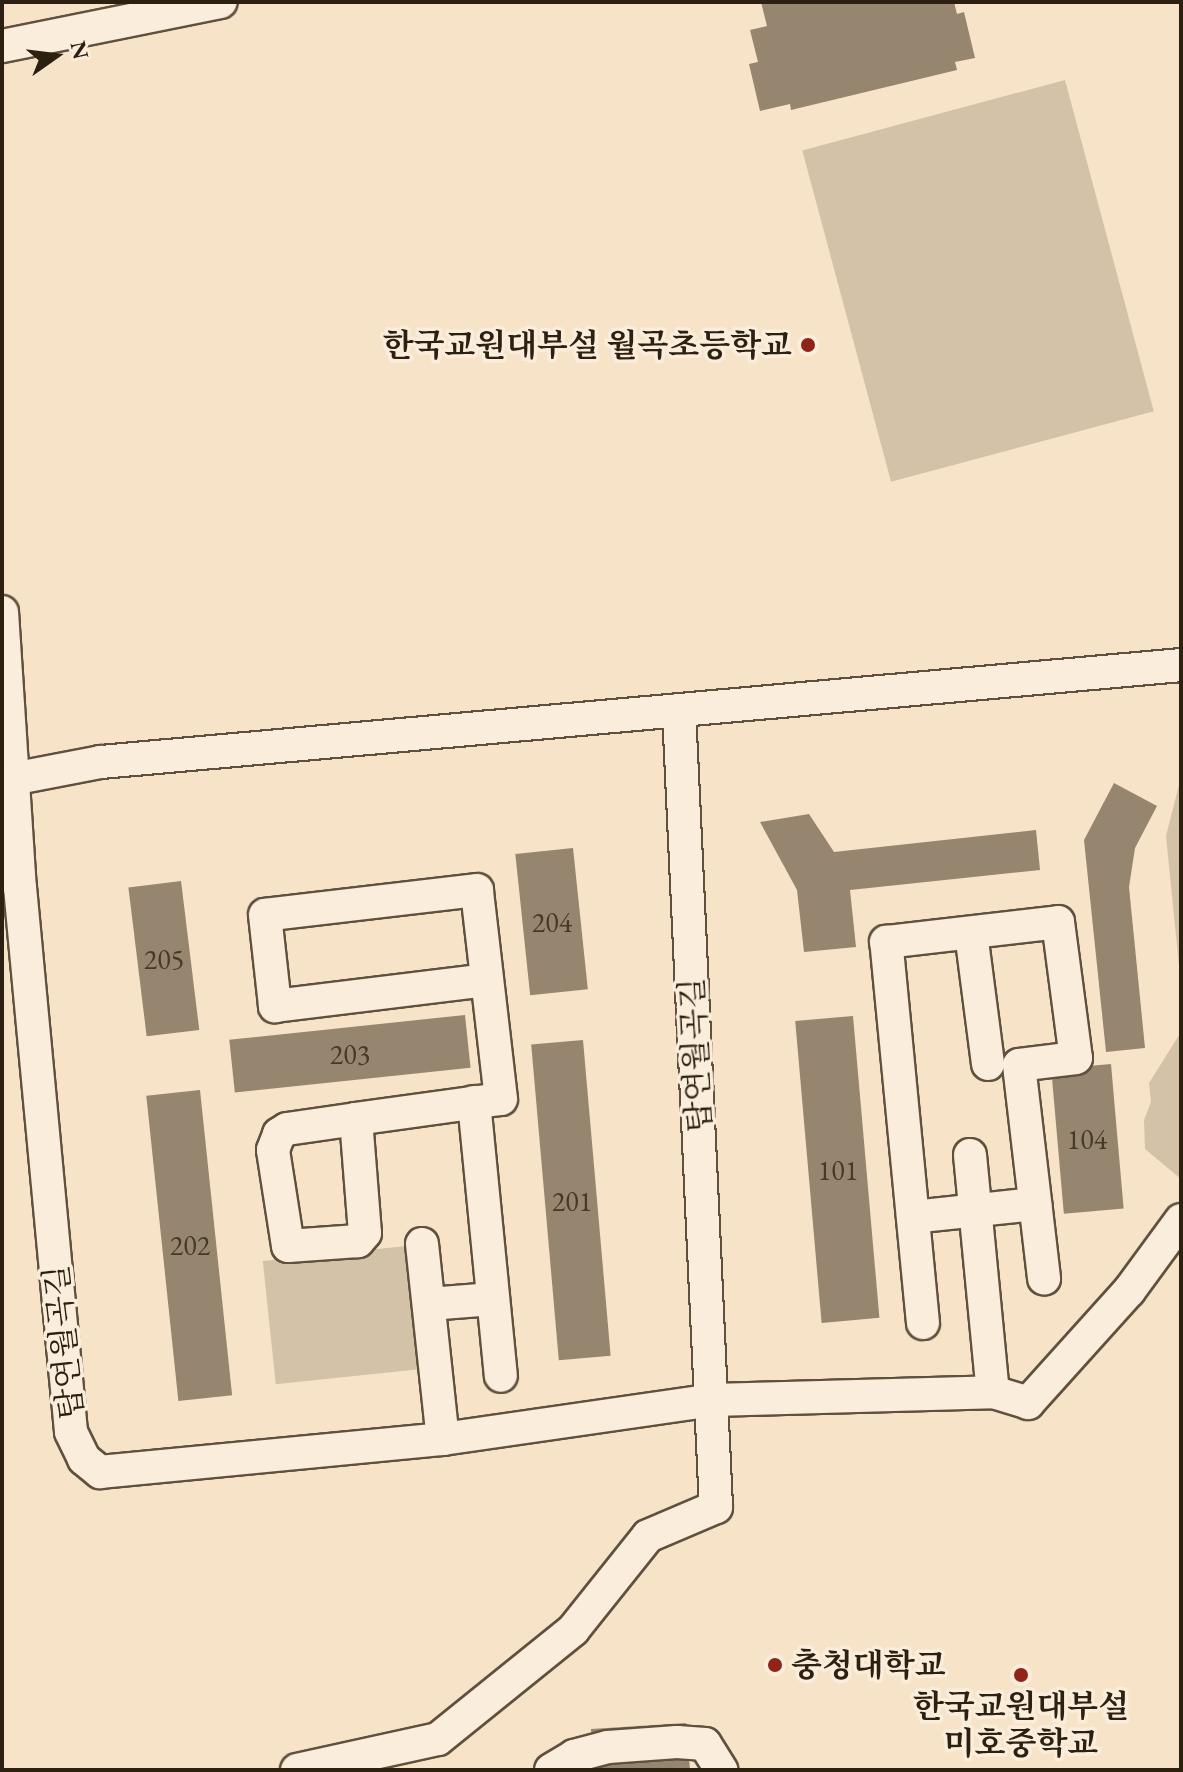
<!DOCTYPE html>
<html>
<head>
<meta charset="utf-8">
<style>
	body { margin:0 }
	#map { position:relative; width:1183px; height:1772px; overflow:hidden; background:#f7e3c7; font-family:"EB Garamond","Noto Serif KR",serif }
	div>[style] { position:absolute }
	.green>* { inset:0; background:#d4c2a8; transform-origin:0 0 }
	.building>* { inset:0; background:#96856f; transform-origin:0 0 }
	.roads { filter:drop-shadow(2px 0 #5f513e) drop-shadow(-2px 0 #5f513e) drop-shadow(0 2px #5f513e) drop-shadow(0 -2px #5f513e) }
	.minor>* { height:32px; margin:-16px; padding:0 16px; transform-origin:16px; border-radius:16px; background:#faeddb }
	.dots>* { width:22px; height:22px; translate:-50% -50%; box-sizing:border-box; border:4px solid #faeddb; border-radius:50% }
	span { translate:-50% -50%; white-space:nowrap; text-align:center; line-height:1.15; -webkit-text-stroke:7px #faeddb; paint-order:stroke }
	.number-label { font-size:28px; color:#463928 }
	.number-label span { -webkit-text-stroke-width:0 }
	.poi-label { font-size:32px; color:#2c2010; font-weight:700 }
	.right { translate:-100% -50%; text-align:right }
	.left { translate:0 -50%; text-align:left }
	.street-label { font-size:32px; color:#2c2010 }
	.frame { position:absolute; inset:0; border:4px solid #2c2010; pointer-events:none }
	.north { position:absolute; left:16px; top:16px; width:80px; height:80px; -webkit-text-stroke:6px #faeddb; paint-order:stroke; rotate:76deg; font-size:22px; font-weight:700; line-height:32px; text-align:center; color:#2c2010 }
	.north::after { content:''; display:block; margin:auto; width:28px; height:36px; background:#2c2010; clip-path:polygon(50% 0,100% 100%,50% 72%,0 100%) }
</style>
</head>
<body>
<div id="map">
	<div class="green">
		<div style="left:1065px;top:80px;width:343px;height:272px;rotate:75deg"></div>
		<div style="clip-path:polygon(1181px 777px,1181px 986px,1166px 836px)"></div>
		<div style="clip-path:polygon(1181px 1032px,1181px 1179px,1145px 1149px,1144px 1120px,1151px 1102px,1149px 1083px)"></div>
		<div style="left:406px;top:1246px;width:124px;height:144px;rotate:84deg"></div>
	</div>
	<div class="building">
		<div style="clip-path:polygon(761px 2px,954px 2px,957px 14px,964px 12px,975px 58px,955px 62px,957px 70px,791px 110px,790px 104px,760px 111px,749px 64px,758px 62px,750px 30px,767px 26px)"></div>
		<div style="clip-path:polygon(1114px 783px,1157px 806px,1135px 848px,1129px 887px,1145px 1048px,1106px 1052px,1084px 840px)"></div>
		<div style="clip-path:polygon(809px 814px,834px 852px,1036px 830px,1040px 870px,850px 890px,856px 947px,804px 952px,797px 890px,760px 822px)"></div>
		<div style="left:573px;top:848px;width:142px;height:58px;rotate:84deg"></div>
		<div style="left:181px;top:881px;width:150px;height:53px;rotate:83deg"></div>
		<div style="left:465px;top:1015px;width:53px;height:237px;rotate:84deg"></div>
		<div style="left:853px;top:1016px;width:303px;height:58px;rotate:85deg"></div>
		<div style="left:583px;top:1040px;width:317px;height:52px;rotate:85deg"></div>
		<div style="left:1111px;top:1064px;width:145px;height:60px;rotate:85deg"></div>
		<div style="left:200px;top:1090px;width:307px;height:54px;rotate:84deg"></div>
		<div style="clip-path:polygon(686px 1723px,690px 1770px,594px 1770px,591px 1729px)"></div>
	</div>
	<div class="roads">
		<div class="minor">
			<div style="left:2px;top:46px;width:223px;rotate:-11.4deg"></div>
			<div style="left:2px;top:612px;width:276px;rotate:86.3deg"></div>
			<div style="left:20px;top:887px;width:547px;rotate:84.65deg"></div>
			<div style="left:71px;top:1432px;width:30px;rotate:64deg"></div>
			<div style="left:84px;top:1459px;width:21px;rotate:39deg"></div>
			<div style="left:100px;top:1472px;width:345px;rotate:-5.5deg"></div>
			<div style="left:443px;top:1439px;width:273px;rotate:-8.2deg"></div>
			<div style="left:713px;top:1400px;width:280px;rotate:-1.6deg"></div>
			<div style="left:993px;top:1392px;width:37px;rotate:17deg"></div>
			<div style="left:1028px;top:1403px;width:151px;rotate:-48deg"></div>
			<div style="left:1129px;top:1291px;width:88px;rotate:-53.8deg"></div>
			<div style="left:2px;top:781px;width:101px;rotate:-10.9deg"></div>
			<div style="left:101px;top:762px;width:1084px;rotate:-5.13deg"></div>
			<div style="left:971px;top:933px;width:132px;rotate:82.6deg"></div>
			<div style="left:474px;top:1102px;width:275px;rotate:84.4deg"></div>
			<div style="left:356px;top:1119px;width:114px;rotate:85.5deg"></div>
			<div style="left:365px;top:1233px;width:11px;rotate:131deg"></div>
			<div style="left:358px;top:1241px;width:70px;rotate:175.9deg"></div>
			<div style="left:288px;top:1246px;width:97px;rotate:-98.9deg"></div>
			<div style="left:273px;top:1150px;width:17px;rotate:-69deg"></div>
			<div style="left:279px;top:1134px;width:9px;rotate:-32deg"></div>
			<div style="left:287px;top:1129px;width:70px;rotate:-8.2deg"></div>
			<div style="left:356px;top:1119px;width:146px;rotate:-7.9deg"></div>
			<div style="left:501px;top:1099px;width:210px;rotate:-96.6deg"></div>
			<div style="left:477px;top:890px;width:213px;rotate:173.3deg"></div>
			<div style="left:265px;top:915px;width:92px;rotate:83.7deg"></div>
			<div style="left:275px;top:1006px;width:213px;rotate:-7deg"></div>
			<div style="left:970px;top:1155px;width:238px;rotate:84.5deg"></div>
			<div style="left:913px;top:1217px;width:123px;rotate:-6.1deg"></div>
			<div style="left:422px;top:1244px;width:196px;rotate:83.9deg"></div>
			<div style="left:429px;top:1304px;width:64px;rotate:-4.5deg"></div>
			<div style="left:923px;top:1323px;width:383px;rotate:-95.5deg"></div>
			<div style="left:886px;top:942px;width:173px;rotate:-6.6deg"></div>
			<div style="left:1058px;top:922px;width:137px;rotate:82.5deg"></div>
			<div style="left:1076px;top:1058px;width:57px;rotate:173deg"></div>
			<div style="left:1019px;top:1065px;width:215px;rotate:83.3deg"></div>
			<div style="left:297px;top:1770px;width:144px;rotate:-12.4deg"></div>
			<div style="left:438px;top:1739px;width:174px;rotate:-38.9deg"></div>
			<div style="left:573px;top:1630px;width:120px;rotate:-51.4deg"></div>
			<div style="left:648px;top:1536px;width:74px;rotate:-23.1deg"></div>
			<div style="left:716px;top:1507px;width:798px;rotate:-92.66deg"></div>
			<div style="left:551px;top:1770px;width:27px;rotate:-31deg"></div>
			<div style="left:574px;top:1756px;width:35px;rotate:-15deg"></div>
			<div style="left:608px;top:1747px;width:69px;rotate:-4.1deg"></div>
			<div style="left:677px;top:1742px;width:28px;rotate:4deg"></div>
			<div style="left:705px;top:1744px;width:31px;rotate:58deg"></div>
		</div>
	</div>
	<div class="dots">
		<div style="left:808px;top:345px;background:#8f2418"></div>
		<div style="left:775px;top:1665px;background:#8f2418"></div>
		<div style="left:1021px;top:1675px;background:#8f2418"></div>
	</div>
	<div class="number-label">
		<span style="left:552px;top:922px">204</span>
		<span style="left:164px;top:959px">205</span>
		<span style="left:350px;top:1054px">203</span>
		<span style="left:1087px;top:1139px">104</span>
		<span style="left:838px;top:1170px">101</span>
		<span style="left:572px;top:1201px">201</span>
		<span style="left:190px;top:1245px">202</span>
	</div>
	<div class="poi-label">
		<span class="right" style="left:792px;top:345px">한국교원대부설 월곡초등학교</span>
		<span class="left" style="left:791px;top:1665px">충청대학교</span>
		<span style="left:1021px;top:1725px">한국교원대부설<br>미호중학교</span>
	</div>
	<div class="street-label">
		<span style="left:696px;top:1055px;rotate:-93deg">탑연월곡길</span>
		<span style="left:64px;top:1342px;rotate:-96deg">탑연월곡길</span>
	</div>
	<div class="frame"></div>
	<div class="north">N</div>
</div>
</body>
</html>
